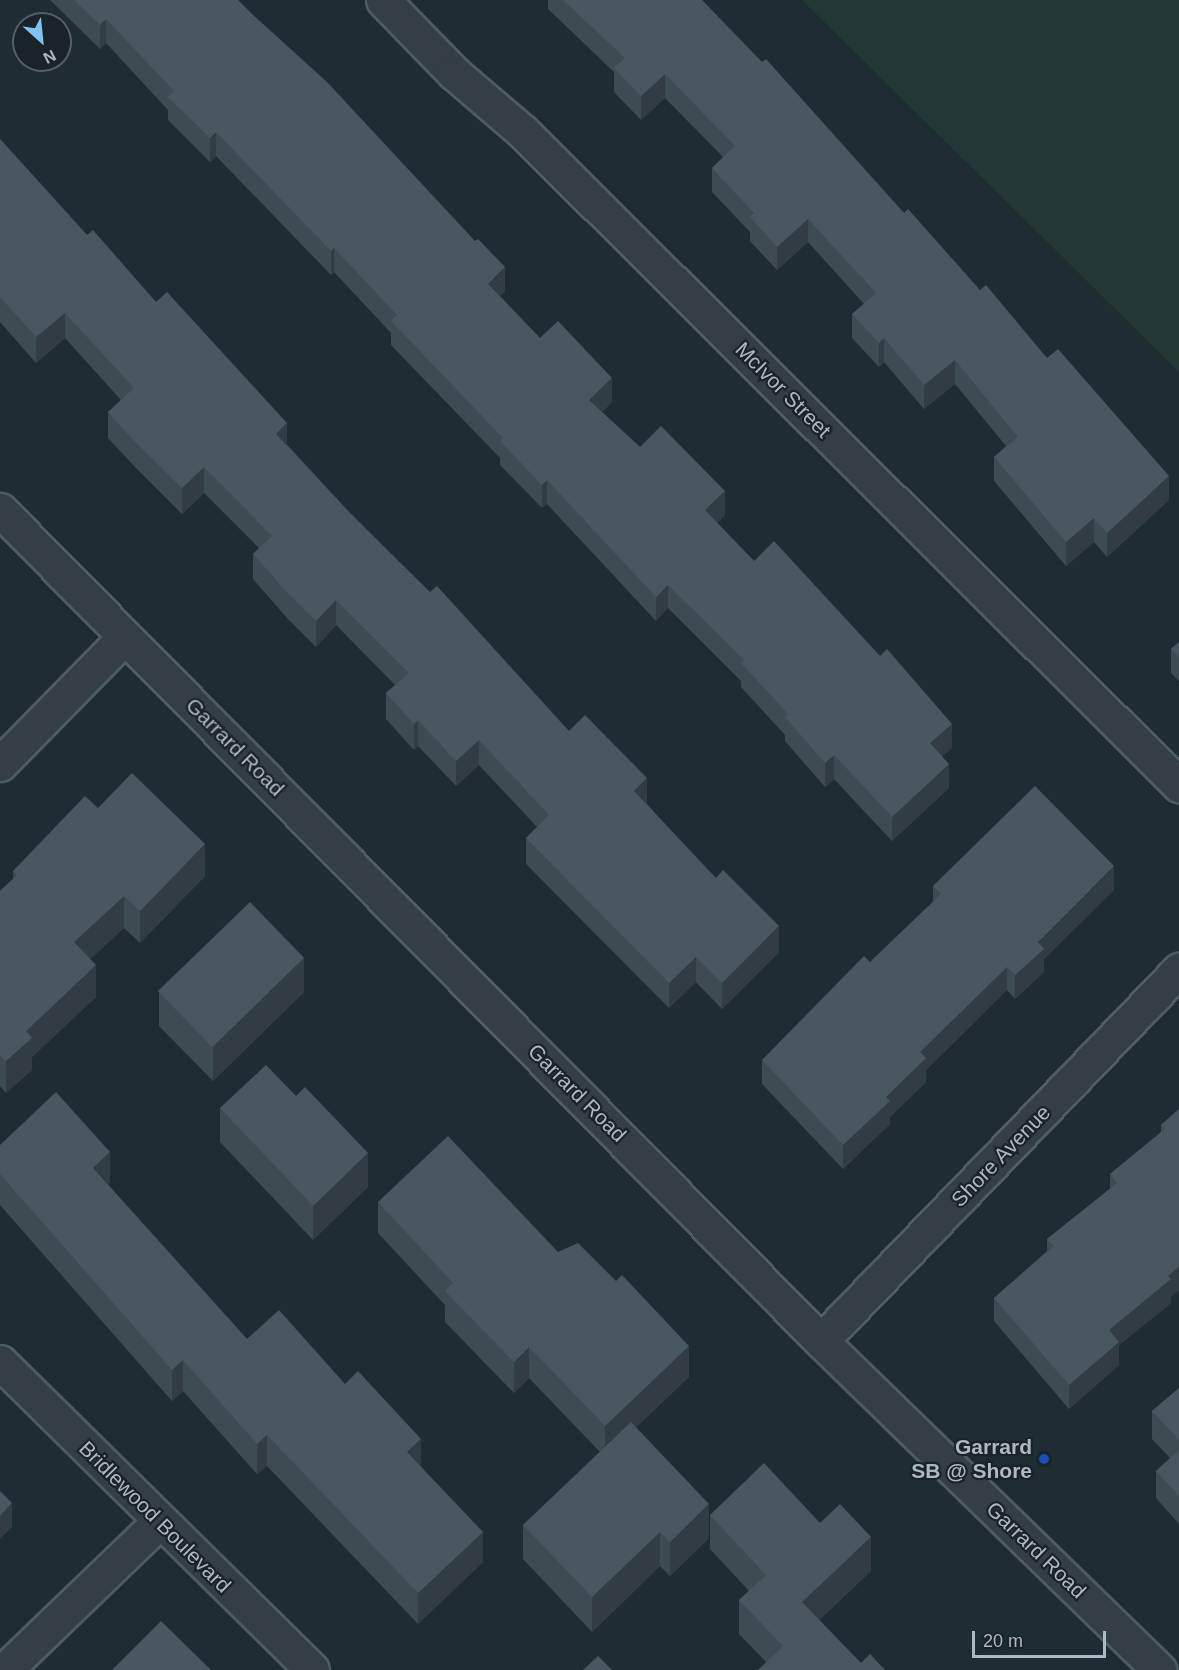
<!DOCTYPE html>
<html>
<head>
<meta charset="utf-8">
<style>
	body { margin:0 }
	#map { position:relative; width:1179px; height:1670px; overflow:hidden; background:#202c34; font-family:Arial,sans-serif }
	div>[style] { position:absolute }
	.green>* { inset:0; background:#223835 }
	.roads { filter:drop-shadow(2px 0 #505c63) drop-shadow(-2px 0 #505c63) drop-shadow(0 2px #505c63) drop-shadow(0 -2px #505c63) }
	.minor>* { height:33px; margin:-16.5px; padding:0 16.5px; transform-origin:16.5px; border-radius:16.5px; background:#333e45 }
	.tertiary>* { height:33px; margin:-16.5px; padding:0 16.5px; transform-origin:16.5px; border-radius:16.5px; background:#333e45 }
	.wall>* { inset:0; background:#3e4b53 }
	.shaded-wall>* { inset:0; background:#323d43 }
	.building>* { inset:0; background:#485760; transform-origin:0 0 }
	.dots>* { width:16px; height:16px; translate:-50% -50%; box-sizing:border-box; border:3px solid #192329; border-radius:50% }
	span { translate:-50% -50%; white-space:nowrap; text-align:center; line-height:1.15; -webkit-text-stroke:4.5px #192329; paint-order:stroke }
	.street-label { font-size:21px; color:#adb9c2 }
	.poi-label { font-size:21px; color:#adb9c2; font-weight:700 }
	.right { translate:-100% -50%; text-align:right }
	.north { position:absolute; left:12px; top:12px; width:60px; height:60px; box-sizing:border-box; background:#192329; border:2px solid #545f66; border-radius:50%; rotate:153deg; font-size:16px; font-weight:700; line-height:24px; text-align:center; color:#adb9c2 }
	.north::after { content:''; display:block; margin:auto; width:21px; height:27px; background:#81c2f3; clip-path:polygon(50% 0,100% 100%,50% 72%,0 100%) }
	.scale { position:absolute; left:972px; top:1631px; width:134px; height:27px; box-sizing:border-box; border:3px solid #adb9c2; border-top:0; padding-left:8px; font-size:18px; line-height:21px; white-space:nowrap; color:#adb9c2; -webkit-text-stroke:4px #192329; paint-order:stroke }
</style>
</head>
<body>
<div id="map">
	<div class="green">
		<div style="clip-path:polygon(802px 0,1179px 0,1179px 372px)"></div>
	</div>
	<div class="roads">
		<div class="minor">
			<div style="left:383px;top:0;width:102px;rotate:45.8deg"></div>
			<div style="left:454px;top:73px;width:91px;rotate:40.5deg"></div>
			<div style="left:523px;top:132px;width:926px;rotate:44.87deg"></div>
			<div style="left:0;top:764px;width:178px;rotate:-45.5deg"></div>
			<div style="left:821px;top:1341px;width:516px;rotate:-46.02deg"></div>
			<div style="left:0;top:1362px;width:438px;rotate:44.6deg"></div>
			<div style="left:5px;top:1670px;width:214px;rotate:-43.9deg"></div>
		</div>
		<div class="tertiary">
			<div style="left:0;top:510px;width:1168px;rotate:45.35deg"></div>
			<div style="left:821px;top:1341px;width:472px;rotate:44.2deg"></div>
		</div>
	</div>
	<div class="wall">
		<div style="clip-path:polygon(50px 0,238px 0,505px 291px,500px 296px,540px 338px,612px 402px,602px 412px,640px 447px,725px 515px,717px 523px,754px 561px,952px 748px,942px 756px,949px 788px,892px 841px,834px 779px,825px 787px,785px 741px,785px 735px,741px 687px,741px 681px,668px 608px,656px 621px,547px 504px,542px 508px,500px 465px,500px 458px,391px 345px,391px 333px,334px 272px,331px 275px,216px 156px,210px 162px,168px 120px,168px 110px,106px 43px,100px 49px)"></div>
		<div style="clip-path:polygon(548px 0,702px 0,904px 213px,1169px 500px,1107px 557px,1094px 542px,1066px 566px,994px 481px,994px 457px,1006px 446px,955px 384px,924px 409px,884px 362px,879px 367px,852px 338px,852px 314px,864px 304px,808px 242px,777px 270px,750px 241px,750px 232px,712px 192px,712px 168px,723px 157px,665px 98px,641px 120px,614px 92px,614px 72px,548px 9px)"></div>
		<div style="clip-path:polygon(0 139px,87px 235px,156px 302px,350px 513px,569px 731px,647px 803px,647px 804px,779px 952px,722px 1009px,696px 982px,669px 1008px,526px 864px,526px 838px,537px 827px,479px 765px,456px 786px,418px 746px,414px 750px,386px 719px,386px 693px,395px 685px,336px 625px,316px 647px,287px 618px,253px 579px,253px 554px,259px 548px,204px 493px,182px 514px,135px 467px,108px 438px,108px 412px,121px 400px,65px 338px,36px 363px,0 322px)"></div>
		<div style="clip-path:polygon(1179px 642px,1179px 681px,1171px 673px,1171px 649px)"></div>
		<div style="clip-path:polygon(98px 808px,205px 876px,140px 943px,124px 928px,90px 959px,96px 997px,32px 1057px,32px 1070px,6px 1093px,0 1086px,0 891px,13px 880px,13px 871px)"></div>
		<div style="clip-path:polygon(933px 886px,1114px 890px,1044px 959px,1044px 972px,1015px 999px,1007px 990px,926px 1070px,926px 1082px,890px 1117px,890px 1124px,843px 1169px,762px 1084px,762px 1060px,870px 962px,933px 902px)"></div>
		<div style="clip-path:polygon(159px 992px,304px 992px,213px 1081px,159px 1026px)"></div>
		<div style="clip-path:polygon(220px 1108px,368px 1187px,313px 1240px,220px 1142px)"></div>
		<div style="clip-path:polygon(1179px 1109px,1179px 1290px,1171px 1297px,1171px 1303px,1119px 1345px,1119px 1365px,1069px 1409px,994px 1321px,994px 1298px,1047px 1251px,1047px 1239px,1110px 1189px,1110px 1174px,1161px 1132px,1161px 1125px)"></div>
		<div style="clip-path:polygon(0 1145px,110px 1182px,108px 1185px,247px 1339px,345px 1384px,421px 1466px,483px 1562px,418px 1624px,267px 1466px,257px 1474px,183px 1391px,172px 1401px,0 1205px)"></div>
		<div style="clip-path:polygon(378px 1202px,558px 1252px,689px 1377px,636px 1427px,709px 1538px,670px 1576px,660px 1566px,592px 1632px,523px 1559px,523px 1525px,600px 1452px,529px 1378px,514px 1393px,445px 1322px,445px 1305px,378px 1233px)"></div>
		<div style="clip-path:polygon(1179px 1388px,1179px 1524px,1156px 1498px,1156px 1471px,1170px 1458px,1152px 1439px,1152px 1411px)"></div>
		<div style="clip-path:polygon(710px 1515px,820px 1523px,871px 1571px,819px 1620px,861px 1663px,766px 1662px,739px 1634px,739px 1600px,749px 1591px,710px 1549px)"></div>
	</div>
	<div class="shaded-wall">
		<div style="clip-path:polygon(106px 19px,106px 43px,100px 49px,100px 25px)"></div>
		<div style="clip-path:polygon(665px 74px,665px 98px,641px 120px,641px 96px)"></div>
		<div style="clip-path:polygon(216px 132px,216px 156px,210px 162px,210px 138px)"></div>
		<div style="clip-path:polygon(808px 219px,808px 242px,777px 270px,777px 247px)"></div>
		<div style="clip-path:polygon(334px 248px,334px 272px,331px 275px,331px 251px)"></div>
		<div style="clip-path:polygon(505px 267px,505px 291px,488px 308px,488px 284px)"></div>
		<div style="clip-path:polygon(65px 313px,65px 338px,36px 363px,36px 337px)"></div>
		<div style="clip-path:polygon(884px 338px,884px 362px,879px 367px,879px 343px)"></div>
		<div style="clip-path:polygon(955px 360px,955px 384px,924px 409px,924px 385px)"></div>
		<div style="clip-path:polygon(612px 378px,612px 402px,589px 424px,589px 400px)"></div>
		<div style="clip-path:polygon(287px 423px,287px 449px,276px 434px)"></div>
		<div style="clip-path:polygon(204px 467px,204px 493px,182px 514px,182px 488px)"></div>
		<div style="clip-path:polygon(1169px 476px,1169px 500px,1107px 557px,1107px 533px)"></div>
		<div style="clip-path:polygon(547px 480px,547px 504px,542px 508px,542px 485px)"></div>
		<div style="clip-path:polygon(725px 491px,725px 515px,705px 534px,705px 510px)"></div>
		<div style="clip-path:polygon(1094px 518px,1094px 542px,1066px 566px,1066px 542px)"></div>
		<div style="clip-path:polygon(668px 585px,668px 608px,656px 621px,656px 597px)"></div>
		<div style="clip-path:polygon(336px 600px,336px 625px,316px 647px,316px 621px)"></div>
		<div style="clip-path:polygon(418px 720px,418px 746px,414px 750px,414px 724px)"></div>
		<div style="clip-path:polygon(952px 724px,952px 748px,930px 767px,930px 743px)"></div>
		<div style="clip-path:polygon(479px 740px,479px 765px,456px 786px,456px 761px)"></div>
		<div style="clip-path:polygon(834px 755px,834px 779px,825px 787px,825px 763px)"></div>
		<div style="clip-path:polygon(949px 764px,949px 788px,892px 841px,892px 817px)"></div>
		<div style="clip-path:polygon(647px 778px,647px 803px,634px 817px,634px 791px)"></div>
		<div style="clip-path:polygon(205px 844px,205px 876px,140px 943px,140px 911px)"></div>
		<div style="clip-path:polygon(1114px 866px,1114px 890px,1044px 959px,1044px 972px,1015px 999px,1015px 975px,1038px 942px)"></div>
		<div style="clip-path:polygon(124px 896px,124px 928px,74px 974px,74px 942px)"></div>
		<div style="clip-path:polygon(779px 926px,779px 952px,722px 1009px,722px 983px)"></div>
		<div style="clip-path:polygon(696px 957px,696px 982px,669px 1008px,669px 983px)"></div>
		<div style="clip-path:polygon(304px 958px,304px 992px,213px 1081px,213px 1047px)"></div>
		<div style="clip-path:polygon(96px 965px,96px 997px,32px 1057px,32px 1070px,6px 1093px,6px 1061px,26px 1031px)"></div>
		<div style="clip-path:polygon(1007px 967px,1007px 990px,926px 1070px,926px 1082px,890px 1117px,890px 1124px,843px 1169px,843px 1145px,886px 1097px,920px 1052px)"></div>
		<div style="clip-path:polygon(110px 1152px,110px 1182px,93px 1199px,93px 1168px)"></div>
		<div style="clip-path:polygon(368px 1153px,368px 1187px,313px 1240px,313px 1206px)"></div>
		<div style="clip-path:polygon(1179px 1266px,1179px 1290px,1171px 1297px,1171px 1303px,1119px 1345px,1119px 1365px,1069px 1409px,1069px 1385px,1109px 1330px)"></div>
		<div style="clip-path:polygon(689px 1346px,689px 1377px,605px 1457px,605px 1426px)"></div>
		<div style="clip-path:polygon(529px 1347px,529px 1378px,514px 1393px,514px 1362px)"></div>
		<div style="clip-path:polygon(183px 1360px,183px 1391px,172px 1401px,172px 1370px)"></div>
		<div style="clip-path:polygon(267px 1435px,267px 1466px,257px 1474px,257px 1444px)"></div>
		<div style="clip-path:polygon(421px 1439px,421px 1469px,407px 1452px)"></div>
		<div style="clip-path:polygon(12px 1503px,12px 1527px,0 1539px,0 1516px)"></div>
		<div style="clip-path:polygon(709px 1504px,709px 1538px,670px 1576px,670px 1542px)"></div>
		<div style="clip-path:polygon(483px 1532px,483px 1562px,418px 1624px,418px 1593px)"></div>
		<div style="clip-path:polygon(660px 1532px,660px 1566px,592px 1632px,592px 1597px)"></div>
		<div style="clip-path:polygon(871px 1537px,871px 1571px,802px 1636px,802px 1602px)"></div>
	</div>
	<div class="building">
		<div style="clip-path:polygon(74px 0,238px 0,252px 14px,327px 82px,475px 241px,478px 239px,505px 267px,488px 284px,540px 338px,558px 321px,612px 378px,589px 400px,640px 447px,661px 426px,725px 491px,705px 510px,754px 561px,774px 541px,880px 656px,887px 649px,952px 724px,930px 743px,949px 764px,892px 817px,834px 755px,825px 763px,785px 717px,788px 714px,741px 663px,744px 660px,668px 585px,656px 597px,547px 480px,542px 485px,500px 441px,503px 438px,391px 321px,397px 315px,334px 248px,331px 251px,216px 132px,210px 138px,168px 97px,174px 91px,106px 19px,100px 25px)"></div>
		<div style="clip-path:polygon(563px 0,702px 0,762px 62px,766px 59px,904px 213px,908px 209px,980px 290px,986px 285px,1047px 358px,1058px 349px,1169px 476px,1107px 533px,1094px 518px,1066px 542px,994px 457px,1018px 437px,955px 360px,924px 385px,884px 338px,879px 343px,852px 314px,876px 293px,808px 219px,777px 247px,750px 217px,754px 213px,712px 168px,735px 146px,665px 74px,641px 96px,614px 68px,625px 58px)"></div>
		<div style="clip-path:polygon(0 139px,87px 235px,93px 230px,156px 302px,167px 292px,287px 423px,276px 434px,350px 513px,430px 592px,437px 586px,569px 731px,585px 715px,647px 778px,634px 791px,716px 878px,723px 870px,779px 926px,722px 983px,696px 957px,669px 983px,526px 838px,549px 815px,479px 740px,456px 761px,418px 720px,414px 724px,386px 693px,409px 673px,336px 600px,316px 621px,287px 592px,253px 554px,272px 536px,204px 467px,182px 488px,135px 442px,108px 412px,134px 388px,65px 313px,36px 337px,0 297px)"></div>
		<div style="clip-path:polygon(1179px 642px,1179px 657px,1171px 649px)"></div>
		<div style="clip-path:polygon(132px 773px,205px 844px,140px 911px,124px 896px,74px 942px,96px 965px,26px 1031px,32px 1038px,6px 1061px,0 1055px,0 891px,17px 875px,13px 871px,85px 796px,98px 808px)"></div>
		<div style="clip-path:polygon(1035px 786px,1114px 866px,1038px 942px,1044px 949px,1015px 975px,1007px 967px,920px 1052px,926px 1058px,886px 1097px,890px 1101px,843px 1145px,762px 1060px,864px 956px,870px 962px,941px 894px,933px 886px)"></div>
		<div style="left:250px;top:902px;width:78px;height:128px;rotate:46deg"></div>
		<div style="clip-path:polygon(266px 1065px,296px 1096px,305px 1087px,368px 1153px,313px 1206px,220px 1108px)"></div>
		<div style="clip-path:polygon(56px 1092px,110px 1152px,93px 1168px,247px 1339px,279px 1310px,345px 1384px,358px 1371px,421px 1439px,407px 1452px,483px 1532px,418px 1593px,267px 1435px,257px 1444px,183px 1360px,172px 1370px,0 1174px,0 1145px)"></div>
		<div style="clip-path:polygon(1179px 1109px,1179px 1266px,1168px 1276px,1171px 1279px,1109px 1330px,1119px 1342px,1069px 1385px,994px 1298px,1054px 1246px,1047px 1239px,1117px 1183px,1110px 1174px,1165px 1129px,1161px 1125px)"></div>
		<div style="clip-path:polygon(448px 1136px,558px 1252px,578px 1243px,616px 1281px,622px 1275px,689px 1346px,605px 1426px,529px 1347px,514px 1362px,445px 1291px,453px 1283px,378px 1202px)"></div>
		<div style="clip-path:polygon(1179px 1388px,1179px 1440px,1152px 1411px)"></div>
		<div style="clip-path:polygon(631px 1422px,709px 1504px,670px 1542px,660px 1532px,592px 1597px,523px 1525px)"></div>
		<div style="clip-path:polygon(1179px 1450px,1179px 1496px,1156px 1471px)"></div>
		<div style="clip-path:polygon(764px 1463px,820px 1523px,840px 1504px,871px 1537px,802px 1602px,861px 1663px,870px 1654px,885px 1670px,758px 1670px,783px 1646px,739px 1600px,766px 1575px,710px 1515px)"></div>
		<div style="clip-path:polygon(0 1491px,12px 1503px,0 1516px)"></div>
		<div style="clip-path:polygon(161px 1621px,211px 1670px,112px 1670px)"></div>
		<div style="clip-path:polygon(598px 1656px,612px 1670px,583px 1670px)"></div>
	</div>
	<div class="dots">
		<div style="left:1044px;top:1459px;background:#1a4fb4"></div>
	</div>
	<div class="street-label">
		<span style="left:783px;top:390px;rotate:45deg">McIvor Street</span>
		<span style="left:235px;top:747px;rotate:45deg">Garrard Road</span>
		<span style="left:577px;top:1093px;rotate:45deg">Garrard Road</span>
		<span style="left:1001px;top:1156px;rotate:-46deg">Shore Avenue</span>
		<span style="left:155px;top:1517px;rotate:45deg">Bridlewood Boulevard</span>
		<span style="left:1036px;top:1550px;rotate:44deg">Garrard Road</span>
	</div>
	<div class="poi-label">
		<span class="right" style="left:1032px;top:1459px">Garrard<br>SB @ Shore</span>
	</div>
	<div class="north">N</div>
	<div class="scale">20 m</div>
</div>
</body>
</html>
